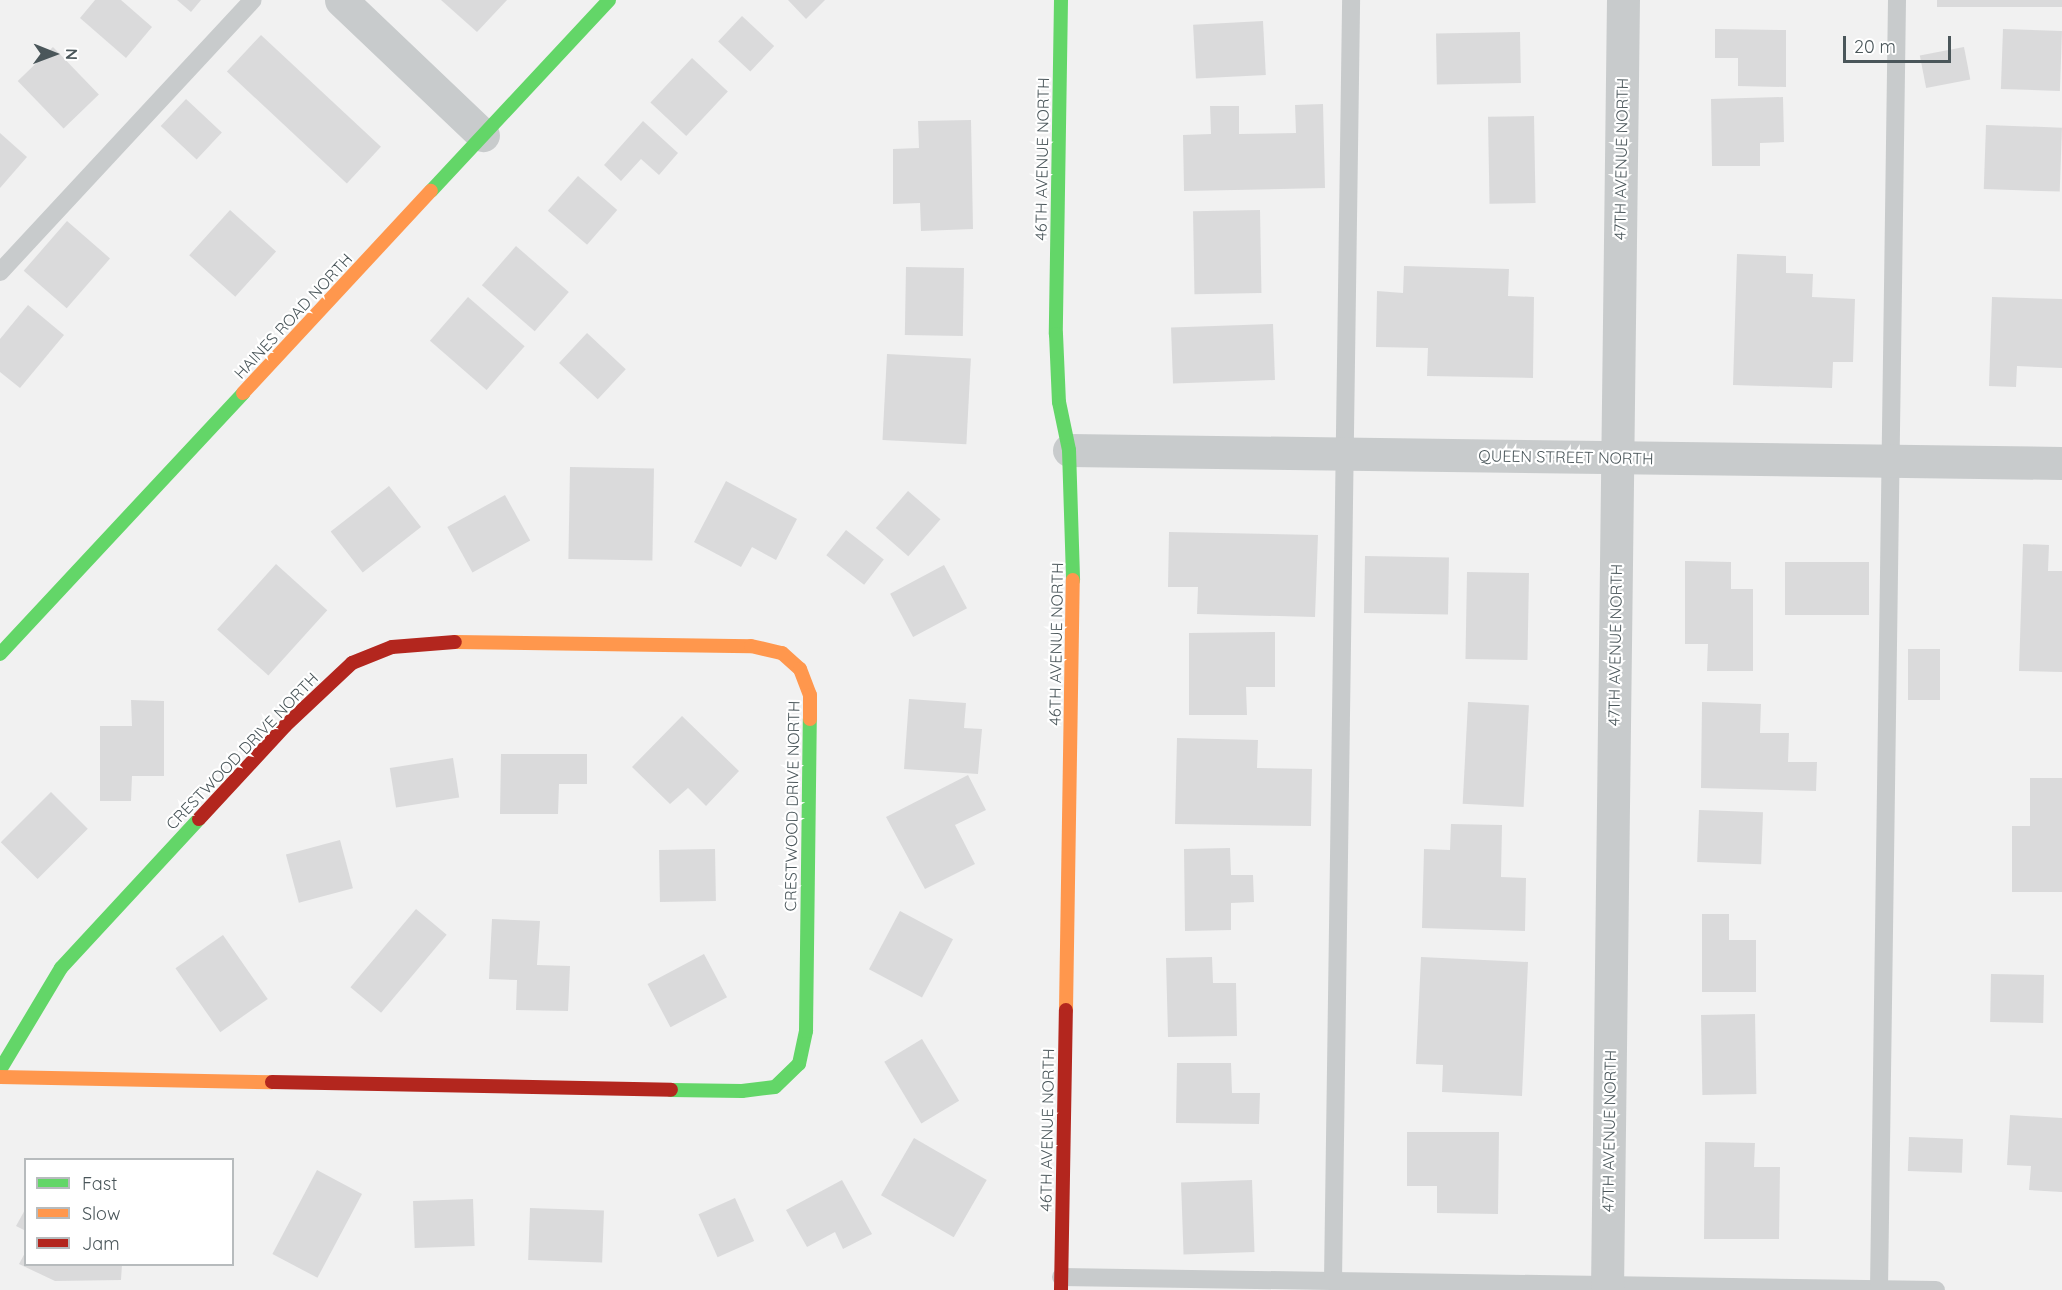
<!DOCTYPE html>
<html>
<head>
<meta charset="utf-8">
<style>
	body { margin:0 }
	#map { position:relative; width:2062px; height:1290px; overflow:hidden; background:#f1f1f1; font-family:Quicksand,sans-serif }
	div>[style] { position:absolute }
	.building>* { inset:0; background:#dadadb; transform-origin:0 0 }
	.lane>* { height:18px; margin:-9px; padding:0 9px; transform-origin:9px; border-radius:9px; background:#c8cbcc }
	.street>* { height:33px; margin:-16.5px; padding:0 16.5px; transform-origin:16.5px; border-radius:16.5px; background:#c8cbcc }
	.fast>* { height:14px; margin:-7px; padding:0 7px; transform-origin:7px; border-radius:7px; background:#63d668 }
	.slow>* { height:14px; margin:-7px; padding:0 7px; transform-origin:7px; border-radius:7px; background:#ff974d }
	.jam>* { height:14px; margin:-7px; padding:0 7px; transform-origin:7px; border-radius:7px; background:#b3261e }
	span { translate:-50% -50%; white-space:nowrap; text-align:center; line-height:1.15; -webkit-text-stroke:4.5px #fff; paint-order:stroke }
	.street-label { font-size:16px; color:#4a565a }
	.legend { position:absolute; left:24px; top:1158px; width:210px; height:108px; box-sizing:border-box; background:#fff; border:2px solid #b7bbbd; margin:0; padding:8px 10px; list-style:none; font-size:18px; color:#4a565a }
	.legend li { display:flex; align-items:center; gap:12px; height:30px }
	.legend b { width:30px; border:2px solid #b7bbbd }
	.north { position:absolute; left:24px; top:24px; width:60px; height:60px; -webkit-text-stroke:4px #fff; paint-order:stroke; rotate:91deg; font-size:16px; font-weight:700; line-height:24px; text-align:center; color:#4a565a }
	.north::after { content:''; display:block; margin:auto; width:21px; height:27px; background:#4a565a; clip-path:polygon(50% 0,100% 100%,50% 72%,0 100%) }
	.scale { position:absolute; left:1843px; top:36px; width:108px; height:27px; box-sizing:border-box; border:3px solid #4a565a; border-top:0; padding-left:8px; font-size:18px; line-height:21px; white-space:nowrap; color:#4a565a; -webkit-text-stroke:4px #fff; paint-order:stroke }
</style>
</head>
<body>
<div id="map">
	<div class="building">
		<div style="clip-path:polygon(95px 0,121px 0,152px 27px,126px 58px,80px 18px)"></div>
		<div style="clip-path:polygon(177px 0,201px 0,191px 12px)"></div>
		<div style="clip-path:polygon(441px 0,507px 0,477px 32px)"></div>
		<div style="clip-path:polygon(788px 0,825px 0,806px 19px)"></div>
		<div style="left:1937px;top:0;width:125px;height:7px"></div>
		<div style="left:742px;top:16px;width:44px;height:35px;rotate:43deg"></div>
		<div style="left:1263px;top:21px;width:54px;height:70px;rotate:87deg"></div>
		<div style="clip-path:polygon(1715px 29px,1786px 30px,1786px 87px,1738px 86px,1738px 58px,1715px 58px)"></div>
		<div style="left:2003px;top:29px;width:59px;height:60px;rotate:2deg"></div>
		<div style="left:1520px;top:32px;width:51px;height:84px;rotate:89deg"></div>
		<div style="left:261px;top:35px;width:164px;height:50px;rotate:43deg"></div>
		<div style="left:53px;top:47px;width:66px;height:49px;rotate:46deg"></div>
		<div style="left:1964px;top:47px;width:33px;height:45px;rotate:79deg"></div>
		<div style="left:692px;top:58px;width:49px;height:61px;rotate:43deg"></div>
		<div style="clip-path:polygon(1783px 97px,1784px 142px,1760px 143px,1760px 166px,1712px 166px,1711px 99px)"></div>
		<div style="left:186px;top:99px;width:49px;height:37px;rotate:43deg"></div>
		<div style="clip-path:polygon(1323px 104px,1325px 188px,1184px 191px,1183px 135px,1211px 134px,1210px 106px,1239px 106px,1239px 134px,1296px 133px,1295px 105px)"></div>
		<div style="left:1534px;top:116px;width:87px;height:46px;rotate:89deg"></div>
		<div style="clip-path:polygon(971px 120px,973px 229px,921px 231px,920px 203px,893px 204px,893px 149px,919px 148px,918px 121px)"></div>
		<div style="clip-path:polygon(643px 121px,678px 153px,659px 175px,641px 159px,621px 181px,604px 165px)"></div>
		<div style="left:1986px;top:125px;width:76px;height:64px;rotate:2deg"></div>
		<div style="clip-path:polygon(0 133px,27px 157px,0 188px)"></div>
		<div style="left:578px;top:176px;width:52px;height:46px;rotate:41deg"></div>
		<div style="left:230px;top:210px;width:62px;height:61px;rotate:42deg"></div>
		<div style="left:1260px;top:210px;width:83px;height:67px;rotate:89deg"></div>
		<div style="left:67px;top:221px;width:57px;height:66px;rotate:41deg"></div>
		<div style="left:516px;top:246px;width:70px;height:52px;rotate:41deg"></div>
		<div style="clip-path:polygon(1737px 254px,1786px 256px,1786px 273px,1813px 274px,1812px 297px,1855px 299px,1853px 362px,1833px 362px,1832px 388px,1733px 385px)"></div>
		<div style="clip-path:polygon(1404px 266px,1509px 269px,1508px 296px,1534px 297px,1533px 378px,1427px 376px,1428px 348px,1376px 347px,1377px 291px,1403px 293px)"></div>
		<div style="left:906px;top:267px;width:58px;height:68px;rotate:1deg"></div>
		<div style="left:468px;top:297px;width:75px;height:58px;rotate:41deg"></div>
		<div style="clip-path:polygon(1992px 297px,2062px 299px,2062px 368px,2017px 366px,2016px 387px,1989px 386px)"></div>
		<div style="clip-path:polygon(28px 305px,64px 335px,20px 388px,0 372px,0 339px)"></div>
		<div style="left:1273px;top:324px;width:56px;height:102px;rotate:88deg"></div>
		<div style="left:587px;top:333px;width:53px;height:41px;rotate:43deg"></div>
		<div style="left:887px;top:354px;width:84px;height:86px;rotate:3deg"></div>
		<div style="left:570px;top:467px;width:84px;height:92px;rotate:1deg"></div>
		<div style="clip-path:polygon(726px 481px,797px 519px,776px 560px,752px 547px,741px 567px,694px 542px)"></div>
		<div style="left:389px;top:486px;width:52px;height:74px;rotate:52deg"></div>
		<div style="left:908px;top:491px;width:43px;height:49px;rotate:41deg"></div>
		<div style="left:505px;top:495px;width:52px;height:66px;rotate:61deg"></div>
		<div style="left:846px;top:530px;width:48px;height:32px;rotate:38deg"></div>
		<div style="clip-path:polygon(1169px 532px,1318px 535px,1315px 617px,1197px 614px,1198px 587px,1168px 587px)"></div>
		<div style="clip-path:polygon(2023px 544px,2049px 545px,2048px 571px,2062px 571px,2062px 672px,2019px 671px)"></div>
		<div style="left:1365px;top:556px;width:84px;height:57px;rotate:1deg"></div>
		<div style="clip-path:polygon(1685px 561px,1731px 562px,1731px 589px,1753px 589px,1753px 671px,1707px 671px,1708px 644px,1685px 644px)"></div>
		<div style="left:1785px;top:562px;width:84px;height:53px"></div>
		<div style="left:276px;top:564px;width:69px;height:88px;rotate:42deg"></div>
		<div style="left:944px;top:565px;width:49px;height:61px;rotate:62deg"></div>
		<div style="left:1467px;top:572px;width:62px;height:87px;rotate:1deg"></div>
		<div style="clip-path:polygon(1275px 632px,1275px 687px,1246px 687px,1247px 715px,1189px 715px,1189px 633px)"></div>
		<div style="left:1908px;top:649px;width:32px;height:51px"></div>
		<div style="clip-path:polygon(909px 699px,966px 703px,964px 728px,982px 729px,978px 774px,904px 769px)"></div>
		<div style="clip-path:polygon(131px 700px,164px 701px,164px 776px,132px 776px,131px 801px,100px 801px,100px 726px,132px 726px)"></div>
		<div style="left:1468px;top:702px;width:61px;height:102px;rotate:3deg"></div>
		<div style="clip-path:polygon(1702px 702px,1761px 704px,1760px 733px,1789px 733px,1788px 762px,1817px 762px,1816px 791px,1701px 788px)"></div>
		<div style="clip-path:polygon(682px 716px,739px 771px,706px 806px,688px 788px,670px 804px,632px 767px)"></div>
		<div style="clip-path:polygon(1177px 738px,1258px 740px,1257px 768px,1312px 769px,1311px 826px,1175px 824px)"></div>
		<div style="clip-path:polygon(501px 754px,587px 754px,587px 784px,559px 784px,558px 814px,500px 814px)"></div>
		<div style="left:453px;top:758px;width:40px;height:64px;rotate:81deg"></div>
		<div style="clip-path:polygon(968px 775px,986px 810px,955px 825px,975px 864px,925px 889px,886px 817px)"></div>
		<div style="clip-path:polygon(2030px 778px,2062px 778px,2062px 892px,2012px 892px,2012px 826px,2030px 826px)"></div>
		<div style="left:51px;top:792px;width:52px;height:71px;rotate:45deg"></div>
		<div style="left:1699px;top:810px;width:64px;height:52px;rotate:2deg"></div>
		<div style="clip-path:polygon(1451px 824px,1502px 825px,1501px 877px,1526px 878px,1525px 931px,1422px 928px,1424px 849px,1450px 850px)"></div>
		<div style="left:340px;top:840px;width:50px;height:56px;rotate:75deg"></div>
		<div style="clip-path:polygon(1230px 848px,1231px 875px,1253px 875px,1254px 902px,1231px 903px,1231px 930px,1185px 931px,1184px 849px)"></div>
		<div style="left:715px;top:849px;width:52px;height:56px;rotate:89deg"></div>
		<div style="left:416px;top:909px;width:40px;height:102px;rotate:40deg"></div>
		<div style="left:900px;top:911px;width:60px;height:66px;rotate:28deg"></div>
		<div style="clip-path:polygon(1702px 914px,1729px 914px,1729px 940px,1756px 940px,1756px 992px,1702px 992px)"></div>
		<div style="clip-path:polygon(492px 919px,540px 921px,537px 965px,570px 966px,568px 1011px,516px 1010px,517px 980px,489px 979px)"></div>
		<div style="left:223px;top:935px;width:78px;height:58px;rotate:55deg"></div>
		<div style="left:704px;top:954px;width:49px;height:64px;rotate:62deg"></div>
		<div style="clip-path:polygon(1212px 957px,1213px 983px,1236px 983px,1237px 1036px,1168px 1037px,1166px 958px)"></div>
		<div style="clip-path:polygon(1421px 957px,1528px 962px,1522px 1096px,1442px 1092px,1443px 1065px,1416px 1064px)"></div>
		<div style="left:1991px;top:974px;width:53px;height:48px;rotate:1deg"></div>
		<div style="left:1755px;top:1014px;width:80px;height:54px;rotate:89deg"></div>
		<div style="left:922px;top:1039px;width:72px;height:44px;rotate:59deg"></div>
		<div style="clip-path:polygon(1177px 1063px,1231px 1063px,1232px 1093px,1260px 1093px,1259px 1124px,1176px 1123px)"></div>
		<div style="clip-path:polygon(2010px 1115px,2062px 1118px,2062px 1192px,2029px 1190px,2031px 1166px,2007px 1165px)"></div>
		<div style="clip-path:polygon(1407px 1132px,1499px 1132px,1498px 1214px,1437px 1213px,1437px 1186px,1407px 1186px)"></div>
		<div style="left:1909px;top:1137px;width:54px;height:34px;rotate:2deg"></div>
		<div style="left:914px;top:1138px;width:84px;height:66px;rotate:30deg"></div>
		<div style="clip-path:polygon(1705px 1142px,1755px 1143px,1754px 1167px,1780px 1167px,1779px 1239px,1704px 1239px)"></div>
		<div style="left:317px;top:1170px;width:51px;height:95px;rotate:28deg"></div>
		<div style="clip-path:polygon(842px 1180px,872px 1234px,843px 1249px,835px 1232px,807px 1247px,786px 1210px)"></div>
		<div style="left:1252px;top:1180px;width:72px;height:71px;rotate:88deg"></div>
		<div style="left:735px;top:1198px;width:47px;height:40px;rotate:66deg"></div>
		<div style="left:473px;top:1199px;width:47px;height:60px;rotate:88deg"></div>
		<div style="clip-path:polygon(26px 1208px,26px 1231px,16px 1226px)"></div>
		<div style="left:530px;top:1208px;width:74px;height:52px;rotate:2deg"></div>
		<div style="clip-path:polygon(26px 1251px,26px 1264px,122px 1264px,121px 1280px,55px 1281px,19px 1264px)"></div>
	</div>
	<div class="lane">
		<div style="left:0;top:272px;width:371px;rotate:-47.1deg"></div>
		<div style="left:1061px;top:1277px;width:875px;rotate:0.85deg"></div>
		<div style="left:1333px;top:1281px;width:1281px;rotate:-89.19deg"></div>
		<div style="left:1879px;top:1289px;width:1289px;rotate:-89.2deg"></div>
	</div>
	<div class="street">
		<div style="left:341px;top:0;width:196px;rotate:43.6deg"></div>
		<div style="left:1069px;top:450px;width:993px;rotate:0.75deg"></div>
		<div style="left:1607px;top:1290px;width:1290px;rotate:-89.29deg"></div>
	</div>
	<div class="fast">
		<div style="left:1061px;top:0;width:334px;rotate:90.9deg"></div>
		<div style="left:1056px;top:334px;width:68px;rotate:87.5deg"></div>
		<div style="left:1059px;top:402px;width:49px;rotate:78.2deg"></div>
		<div style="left:1069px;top:450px;width:130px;rotate:88.2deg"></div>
		<div style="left:431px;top:191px;width:261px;rotate:-47deg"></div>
		<div style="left:0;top:654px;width:357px;rotate:-47deg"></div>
		<div style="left:0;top:1070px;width:119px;rotate:-59.1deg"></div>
		<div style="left:61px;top:968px;width:203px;rotate:-47.2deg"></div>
		<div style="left:671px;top:1090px;width:71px;rotate:0.8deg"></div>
		<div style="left:742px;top:1091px;width:33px;rotate:-7deg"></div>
		<div style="left:775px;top:1087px;width:33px;rotate:-44deg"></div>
		<div style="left:799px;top:1064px;width:34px;rotate:-78deg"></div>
		<div style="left:806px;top:1031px;width:312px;rotate:-89.3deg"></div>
	</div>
	<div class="slow">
		<div style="left:243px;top:393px;width:276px;rotate:-47.1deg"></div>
		<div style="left:455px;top:642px;width:296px;rotate:0.8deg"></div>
		<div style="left:751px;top:646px;width:32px;rotate:13deg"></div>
		<div style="left:782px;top:653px;width:24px;rotate:42deg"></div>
		<div style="left:800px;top:669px;width:28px;rotate:69deg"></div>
		<div style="left:810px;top:695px;width:24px;rotate:90deg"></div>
		<div style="left:1066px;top:1010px;width:430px;rotate:-89.1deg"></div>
		<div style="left:0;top:1077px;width:272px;rotate:1.1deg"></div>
	</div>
	<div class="jam">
		<div style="left:199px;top:819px;width:127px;rotate:-47.2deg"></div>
		<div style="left:285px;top:726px;width:92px;rotate:-43.2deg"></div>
		<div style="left:352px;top:663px;width:43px;rotate:-21.8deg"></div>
		<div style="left:392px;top:647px;width:63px;rotate:-4.5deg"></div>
		<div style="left:272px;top:1082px;width:399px;rotate:1.1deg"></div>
		<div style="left:1061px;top:1290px;width:280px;rotate:-89deg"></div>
	</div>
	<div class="street-label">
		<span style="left:1042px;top:159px;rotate:-89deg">46TH AVENUE NORTH</span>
		<span style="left:1621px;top:159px;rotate:-89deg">47TH AVENUE NORTH</span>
		<span style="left:293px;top:316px;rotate:-47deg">HAINES ROAD NORTH</span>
		<span style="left:1566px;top:457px;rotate:1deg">QUEEN STREET NORTH</span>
		<span style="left:1056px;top:644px;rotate:-89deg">46TH AVENUE NORTH</span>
		<span style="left:1615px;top:645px;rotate:-89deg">47TH AVENUE NORTH</span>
		<span style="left:242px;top:751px;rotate:-46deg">CRESTWOOD DRIVE NORTH</span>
		<span style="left:792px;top:806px;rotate:-89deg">CRESTWOOD DRIVE NORTH</span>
		<span style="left:1047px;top:1130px;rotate:-89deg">46TH AVENUE NORTH</span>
		<span style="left:1609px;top:1131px;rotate:-89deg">47TH AVENUE NORTH</span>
	</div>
	<ul class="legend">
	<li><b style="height:8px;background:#63d668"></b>Fast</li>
	<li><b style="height:8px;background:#ff974d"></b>Slow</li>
	<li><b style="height:8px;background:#b3261e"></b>Jam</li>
	</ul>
	<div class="north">N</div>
	<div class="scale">20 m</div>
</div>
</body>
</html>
